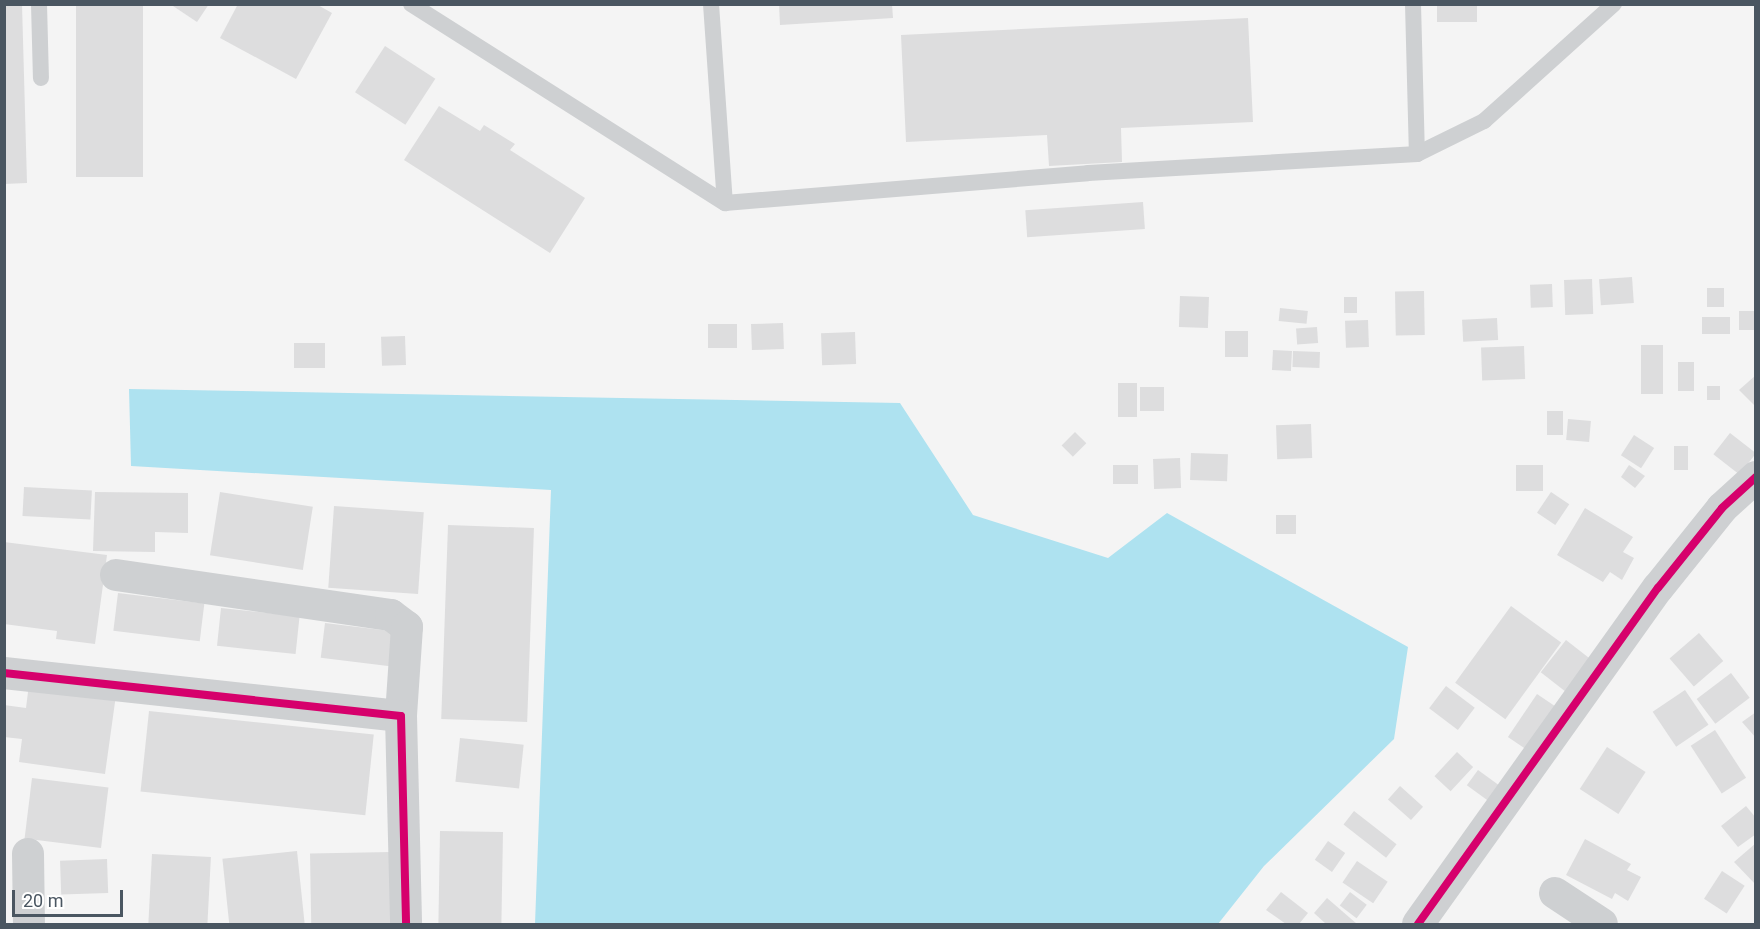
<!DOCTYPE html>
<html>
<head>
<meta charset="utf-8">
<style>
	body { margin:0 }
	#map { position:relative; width:1760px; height:929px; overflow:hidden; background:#f4f4f4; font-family:Roboto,sans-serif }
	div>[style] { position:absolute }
	.water>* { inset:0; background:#aee2f0 }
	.building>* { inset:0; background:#ddddde; transform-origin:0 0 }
	.lane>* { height:16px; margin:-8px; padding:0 8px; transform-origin:8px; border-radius:8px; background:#ced0d2 }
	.street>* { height:32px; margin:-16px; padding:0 16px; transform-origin:16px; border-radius:16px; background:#ced0d2 }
	.cycleway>* { height:8px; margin:-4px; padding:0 4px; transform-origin:4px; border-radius:4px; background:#d6006c }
	span { translate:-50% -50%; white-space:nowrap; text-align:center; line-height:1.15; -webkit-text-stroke:4.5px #fff; paint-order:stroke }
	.frame { position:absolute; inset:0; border:6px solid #4a5661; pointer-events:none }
	.scale { position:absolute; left:12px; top:890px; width:111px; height:27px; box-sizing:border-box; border:3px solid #4a5661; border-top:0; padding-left:8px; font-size:18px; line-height:21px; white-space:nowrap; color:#4a5661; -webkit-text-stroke:4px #fff; paint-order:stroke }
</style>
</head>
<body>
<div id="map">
	<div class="water">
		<div style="clip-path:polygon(129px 389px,900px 403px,973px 515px,1108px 558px,1167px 513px,1408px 647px,1394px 739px,1264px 866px,1218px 924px,535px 924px,551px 490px,131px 466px)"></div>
	</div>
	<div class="building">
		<div style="clip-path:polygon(4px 4px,22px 4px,27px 183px,4px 184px)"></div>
		<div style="left:76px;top:4px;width:67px;height:173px"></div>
		<div style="clip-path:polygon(170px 4px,209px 4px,197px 22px)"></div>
		<div style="clip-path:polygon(238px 4px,316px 4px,332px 13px,296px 79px,220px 38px)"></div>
		<div style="clip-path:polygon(779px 4px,892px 4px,893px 18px,780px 25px)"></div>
		<div style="left:1437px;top:5px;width:40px;height:17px"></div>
		<div style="clip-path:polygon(1248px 18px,1253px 122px,1121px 128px,1122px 162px,1049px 166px,1047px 135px,906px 142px,901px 35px)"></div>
		<div style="left:385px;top:46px;width:60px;height:55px;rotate:33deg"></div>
		<div style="clip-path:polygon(439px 106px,480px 131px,484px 125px,515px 144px,510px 150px,585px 198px,550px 253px,404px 160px)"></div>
		<div style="left:1143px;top:202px;width:27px;height:118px;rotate:86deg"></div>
		<div style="left:1632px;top:277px;width:26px;height:33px;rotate:86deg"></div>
		<div style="left:1592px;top:279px;width:35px;height:28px;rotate:88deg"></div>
		<div style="left:1552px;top:284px;width:23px;height:22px;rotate:88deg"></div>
		<div style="left:1707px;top:288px;width:17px;height:19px"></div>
		<div style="left:1424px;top:291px;width:44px;height:29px;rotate:89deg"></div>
		<div style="left:1180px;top:296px;width:29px;height:31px;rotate:2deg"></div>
		<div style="left:1344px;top:297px;width:13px;height:16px"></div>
		<div style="left:1280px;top:308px;width:28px;height:13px;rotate:6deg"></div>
		<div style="left:1739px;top:311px;width:17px;height:19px"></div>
		<div style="left:1702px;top:317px;width:28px;height:17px"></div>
		<div style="left:1497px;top:318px;width:22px;height:35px;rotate:87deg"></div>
		<div style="left:1368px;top:320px;width:27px;height:23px;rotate:88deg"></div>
		<div style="left:783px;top:323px;width:26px;height:32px;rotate:88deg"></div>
		<div style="left:708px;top:324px;width:29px;height:24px"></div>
		<div style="left:1317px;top:327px;width:16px;height:21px;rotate:86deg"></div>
		<div style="left:1225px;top:331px;width:23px;height:26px"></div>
		<div style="left:855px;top:332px;width:32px;height:34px;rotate:88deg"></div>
		<div style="left:405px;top:336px;width:29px;height:24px;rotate:88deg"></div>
		<div style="left:294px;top:343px;width:31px;height:25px"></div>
		<div style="left:1641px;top:345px;width:22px;height:49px"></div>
		<div style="left:1524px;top:346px;width:33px;height:43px;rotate:88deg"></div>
		<div style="left:1273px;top:350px;width:19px;height:20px;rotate:3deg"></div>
		<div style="left:1293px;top:351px;width:27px;height:16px;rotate:2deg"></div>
		<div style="left:1678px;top:362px;width:16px;height:29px"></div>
		<div style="clip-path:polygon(1756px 375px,1756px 407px,1739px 390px)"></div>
		<div style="left:1118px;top:383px;width:19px;height:34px"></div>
		<div style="left:1707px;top:386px;width:13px;height:14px"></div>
		<div style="left:1164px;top:387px;width:24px;height:24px;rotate:90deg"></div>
		<div style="left:1547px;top:411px;width:16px;height:24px"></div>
		<div style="left:1568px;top:419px;width:23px;height:21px;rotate:5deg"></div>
		<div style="left:1311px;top:424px;width:34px;height:35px;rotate:88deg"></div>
		<div style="left:1075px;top:432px;width:16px;height:19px;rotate:45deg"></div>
		<div style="left:1730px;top:433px;width:33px;height:27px;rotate:38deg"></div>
		<div style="left:1634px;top:435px;width:24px;height:24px;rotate:33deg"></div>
		<div style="left:1674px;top:446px;width:14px;height:24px"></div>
		<div style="left:1191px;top:453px;width:37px;height:27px;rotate:2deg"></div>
		<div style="left:1180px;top:458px;width:30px;height:27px;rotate:88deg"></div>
		<div style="left:1113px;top:465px;width:25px;height:19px"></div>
		<div style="left:1516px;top:465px;width:27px;height:26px"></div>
		<div style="clip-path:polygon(1629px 465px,1645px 476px,1635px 488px,1621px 477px)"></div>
		<div style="left:24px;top:487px;width:68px;height:29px;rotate:3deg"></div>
		<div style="clip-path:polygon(95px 492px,188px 493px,188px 533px,155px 532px,155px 552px,93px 551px)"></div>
		<div style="left:220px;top:492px;width:94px;height:64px;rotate:9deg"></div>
		<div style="left:1551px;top:492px;width:22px;height:25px;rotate:34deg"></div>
		<div style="left:334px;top:506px;width:90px;height:82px;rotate:4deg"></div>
		<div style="clip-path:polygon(1585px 508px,1633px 537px,1623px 552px,1634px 558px,1622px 580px,1610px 572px,1603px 582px,1557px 555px)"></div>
		<div style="left:1276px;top:515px;width:20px;height:19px"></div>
		<div style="left:448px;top:525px;width:86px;height:194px;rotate:2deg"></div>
		<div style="clip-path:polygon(4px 542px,107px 555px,95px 644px,56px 639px,57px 631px,4px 624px)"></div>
		<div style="left:118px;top:593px;width:87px;height:38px;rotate:7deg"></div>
		<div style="left:1511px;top:606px;width:62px;height:95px;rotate:36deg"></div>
		<div style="left:221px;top:608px;width:79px;height:38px;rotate:6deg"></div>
		<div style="left:325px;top:623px;width:76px;height:35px;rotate:7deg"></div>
		<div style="left:1699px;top:633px;width:37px;height:39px;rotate:49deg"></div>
		<div style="left:1566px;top:640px;width:39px;height:41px;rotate:38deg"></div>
		<div style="left:1731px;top:673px;width:31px;height:43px;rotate:53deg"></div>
		<div style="clip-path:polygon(29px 684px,116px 695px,105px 774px,19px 762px,22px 739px,4px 737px,4px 705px,26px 708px)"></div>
		<div style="left:1446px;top:686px;width:36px;height:28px;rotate:37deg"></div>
		<div style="left:1685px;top:690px;width:42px;height:39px;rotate:56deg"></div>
		<div style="left:1537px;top:694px;width:34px;height:52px;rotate:34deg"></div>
		<div style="left:149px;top:711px;width:226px;height:81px;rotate:6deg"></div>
		<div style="clip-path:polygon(1756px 712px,1756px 738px,1742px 722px)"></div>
		<div style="left:1715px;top:730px;width:57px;height:29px;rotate:57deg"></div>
		<div style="left:460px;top:738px;width:64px;height:44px;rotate:6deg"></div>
		<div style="left:1607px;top:747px;width:46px;height:50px;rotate:33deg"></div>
		<div style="left:1457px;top:752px;width:22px;height:33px;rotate:43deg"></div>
		<div style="left:1478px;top:770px;width:31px;height:19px;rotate:36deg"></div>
		<div style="left:32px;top:778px;width:77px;height:61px;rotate:7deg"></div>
		<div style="left:1400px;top:786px;width:31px;height:18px;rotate:42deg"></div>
		<div style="clip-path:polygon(1746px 806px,1756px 818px,1756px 834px,1738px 847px,1721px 826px)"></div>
		<div style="left:1354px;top:811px;width:54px;height:17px;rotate:38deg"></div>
		<div style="left:440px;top:831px;width:63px;height:93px;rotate:1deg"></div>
		<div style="clip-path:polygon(1585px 839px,1631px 864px,1627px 870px,1641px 877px,1628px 901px,1615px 893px,1612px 899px,1566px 875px)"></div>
		<div style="left:1328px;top:841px;width:21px;height:23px;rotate:35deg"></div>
		<div style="clip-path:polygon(1756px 843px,1756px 885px,1734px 862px)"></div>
		<div style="left:297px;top:851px;width:73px;height:75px;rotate:84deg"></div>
		<div style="left:391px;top:852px;width:72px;height:81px;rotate:89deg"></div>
		<div style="left:152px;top:854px;width:59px;height:70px;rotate:3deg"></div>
		<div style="left:107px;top:859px;width:34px;height:47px;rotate:88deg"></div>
		<div style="left:1357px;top:861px;width:37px;height:26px;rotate:34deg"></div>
		<div style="left:1722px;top:871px;width:27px;height:33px;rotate:33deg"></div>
		<div style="clip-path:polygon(1281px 892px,1308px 913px,1299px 924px,1286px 924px,1266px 910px)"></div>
		<div style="left:1350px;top:892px;width:21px;height:17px;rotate:37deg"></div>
		<div style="clip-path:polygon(1327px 898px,1357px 924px,1326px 924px,1314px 913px)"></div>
	</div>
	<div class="lane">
		<div style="left:39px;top:4px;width:74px;rotate:88.5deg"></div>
		<div style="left:411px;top:4px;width:372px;rotate:32.4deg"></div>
		<div style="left:711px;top:4px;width:199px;rotate:86deg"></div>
		<div style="left:725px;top:203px;width:364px;rotate:-4.7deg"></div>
		<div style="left:1088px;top:173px;width:330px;rotate:-3.3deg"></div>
		<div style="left:1417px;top:154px;width:75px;rotate:-26.2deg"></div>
		<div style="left:1484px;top:121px;width:175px;rotate:-42deg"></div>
		<div style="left:1413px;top:4px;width:150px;rotate:88.5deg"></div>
	</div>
	<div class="street">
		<div style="left:116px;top:575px;width:278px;rotate:8.3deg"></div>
		<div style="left:391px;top:615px;width:20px;rotate:37deg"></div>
		<div style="left:407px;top:627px;width:89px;rotate:93.9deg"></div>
		<div style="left:4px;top:673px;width:399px;rotate:6.2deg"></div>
		<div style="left:401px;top:716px;width:208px;rotate:88.6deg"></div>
		<div style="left:28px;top:854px;width:70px;rotate:89.2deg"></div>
		<div style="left:1555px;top:893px;width:56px;rotate:33.4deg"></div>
		<div style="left:1418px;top:924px;width:413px;rotate:-54.5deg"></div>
		<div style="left:1658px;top:588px;width:102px;rotate:-51.3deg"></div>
		<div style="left:1722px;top:508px;width:46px;rotate:-42.4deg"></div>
	</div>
	<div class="cycleway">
		<div style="left:4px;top:673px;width:399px;rotate:6.2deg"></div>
		<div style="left:401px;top:716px;width:208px;rotate:88.6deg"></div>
		<div style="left:1418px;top:924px;width:413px;rotate:-54.5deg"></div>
		<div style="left:1658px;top:588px;width:102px;rotate:-51.3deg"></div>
		<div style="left:1722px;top:508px;width:46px;rotate:-42.4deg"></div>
	</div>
	<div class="frame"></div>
	<div class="scale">20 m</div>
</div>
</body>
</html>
